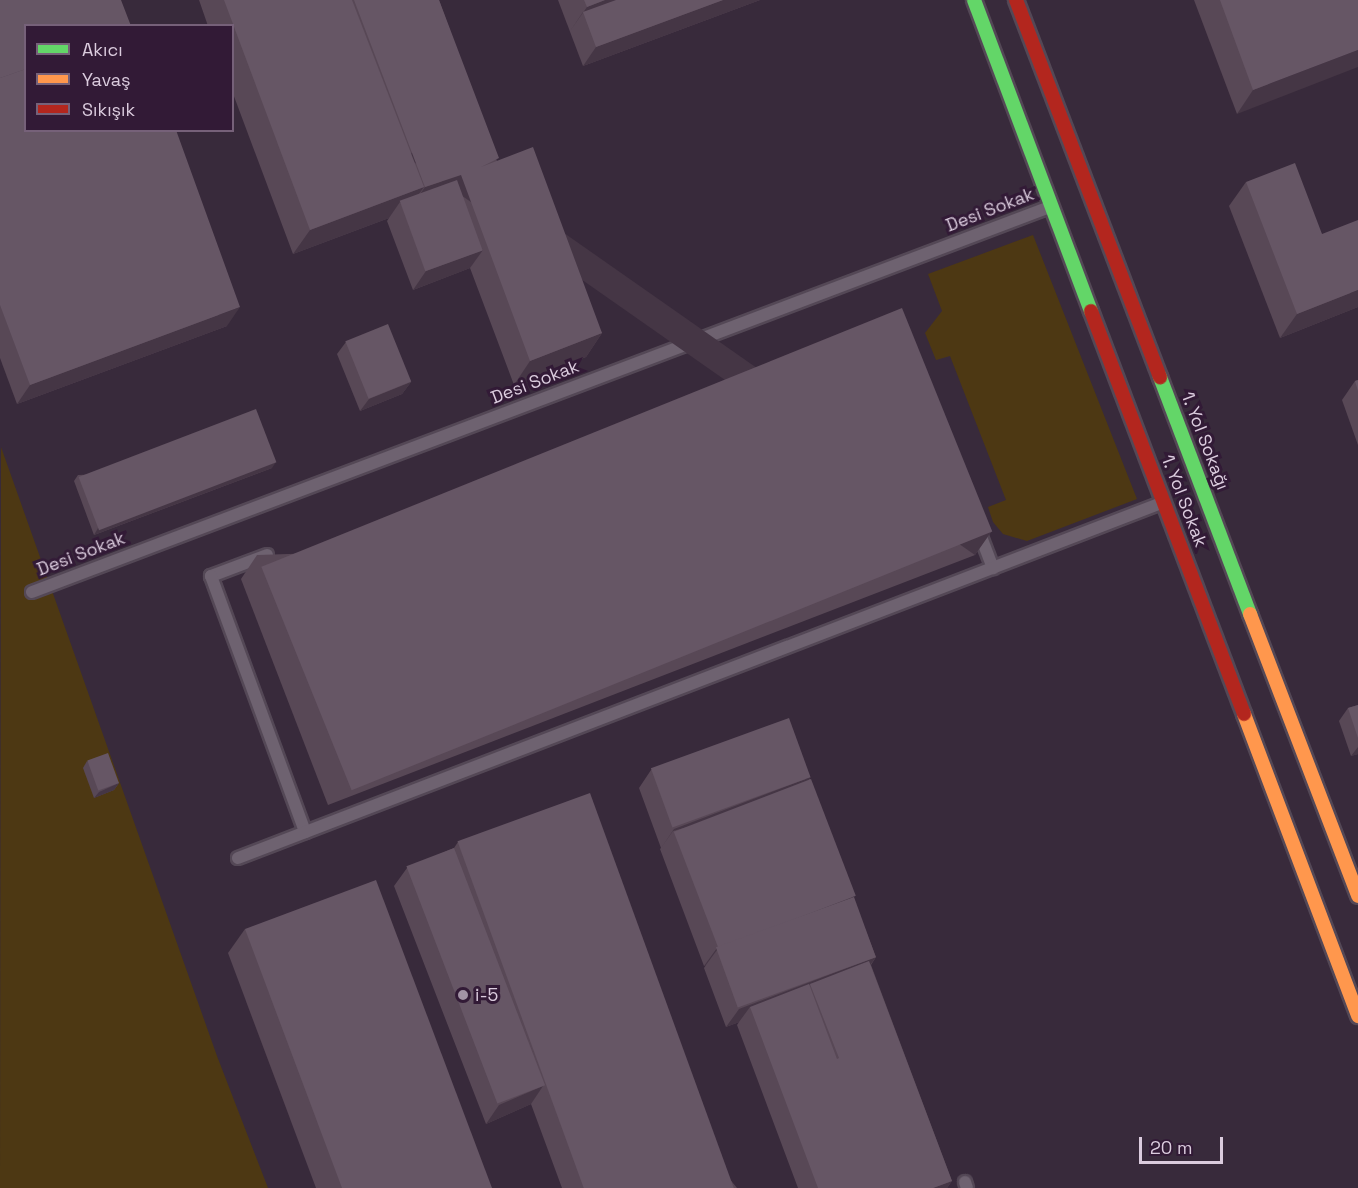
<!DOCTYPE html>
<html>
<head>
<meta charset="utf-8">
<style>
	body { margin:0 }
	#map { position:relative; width:1358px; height:1188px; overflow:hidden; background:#382a3b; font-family:"Space Grotesk",sans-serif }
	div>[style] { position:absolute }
	.green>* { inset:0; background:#4d3813 }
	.roads { filter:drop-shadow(2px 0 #544856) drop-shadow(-2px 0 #544856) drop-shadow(0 2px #544856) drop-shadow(0 -2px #544856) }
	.lane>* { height:12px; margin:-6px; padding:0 6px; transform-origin:6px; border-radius:6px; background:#6e6270 }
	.fast>* { height:14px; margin:-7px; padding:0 7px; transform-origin:7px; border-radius:7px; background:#63d668 }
	.slow>* { height:14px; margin:-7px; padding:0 7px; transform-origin:7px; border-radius:7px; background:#ff974d }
	.jam>* { height:14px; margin:-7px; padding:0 7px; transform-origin:7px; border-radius:7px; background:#b3261e }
	.wall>* { inset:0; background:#584856 }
	.shaded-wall>* { inset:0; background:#453645; transform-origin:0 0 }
	.building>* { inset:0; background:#665665; transform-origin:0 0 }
	.dots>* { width:16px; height:16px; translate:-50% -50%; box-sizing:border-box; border:3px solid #321a36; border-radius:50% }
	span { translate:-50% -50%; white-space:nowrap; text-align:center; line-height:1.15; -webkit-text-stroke:6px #321a36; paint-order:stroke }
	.street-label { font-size:18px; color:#dbccde }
	.poi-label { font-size:18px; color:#dbccde }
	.left { translate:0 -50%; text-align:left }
	.legend { position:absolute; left:24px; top:24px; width:210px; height:108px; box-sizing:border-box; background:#321a36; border:2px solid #766179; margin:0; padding:8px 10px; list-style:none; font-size:18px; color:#dbccde }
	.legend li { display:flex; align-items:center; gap:12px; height:30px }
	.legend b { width:30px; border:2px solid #766179 }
	.scale { position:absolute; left:1139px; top:1137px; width:84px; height:27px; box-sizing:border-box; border:3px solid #dbccde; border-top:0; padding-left:8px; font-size:18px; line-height:21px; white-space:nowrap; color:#dbccde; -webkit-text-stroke:4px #321a36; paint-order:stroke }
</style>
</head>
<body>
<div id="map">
	<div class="green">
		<div style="clip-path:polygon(1033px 235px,1137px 499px,1027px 541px,1003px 534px,993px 522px,988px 507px,1006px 500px,950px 356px,936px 360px,925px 333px,942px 311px,928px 274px)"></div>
		<div style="clip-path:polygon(1px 447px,217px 1056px,268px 1188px,0 1188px)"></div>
	</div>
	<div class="roads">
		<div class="lane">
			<div style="left:978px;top:529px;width:42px;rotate:69deg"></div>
			<div style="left:267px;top:555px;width:60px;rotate:159.4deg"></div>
			<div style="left:211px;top:576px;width:273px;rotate:69.8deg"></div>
			<div style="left:32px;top:592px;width:1088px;rotate:-20.72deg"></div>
			<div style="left:238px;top:858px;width:992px;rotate:-21.03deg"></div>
			<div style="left:965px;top:1182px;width:6px;rotate:72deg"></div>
		</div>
		<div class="fast">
			<div style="left:974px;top:0;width:332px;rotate:69.4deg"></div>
			<div style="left:1160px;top:377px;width:254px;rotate:69.2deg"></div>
		</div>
		<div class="slow">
			<div style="left:1250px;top:614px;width:302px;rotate:69deg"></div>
			<div style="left:1244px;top:714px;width:323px;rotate:69.3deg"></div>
		</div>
		<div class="jam">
			<div style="left:1016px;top:0;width:404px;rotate:69.1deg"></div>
			<div style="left:1091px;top:311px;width:431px;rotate:69.2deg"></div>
		</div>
	</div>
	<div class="wall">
		<div style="clip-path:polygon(0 0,227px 326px,17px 404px,0 358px)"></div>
		<div style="clip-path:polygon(199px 0,439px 0,497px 161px,602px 333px,586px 357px,514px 385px,470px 268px,413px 290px,387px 221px,389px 218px,293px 254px,232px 91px,232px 26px,208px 26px)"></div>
		<div style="clip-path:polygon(558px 0,760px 0,583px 66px)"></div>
		<div style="clip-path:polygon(1194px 0,1358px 0,1237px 114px)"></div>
		<div style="clip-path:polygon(1246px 182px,1322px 234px,1358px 307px,1280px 338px,1229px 206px)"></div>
		<div style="clip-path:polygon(346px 342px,411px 382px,402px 394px,360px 411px,337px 354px)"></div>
		<div style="clip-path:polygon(1358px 380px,1358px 445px,1342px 400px,1355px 381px)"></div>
		<div style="clip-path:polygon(272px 468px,94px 535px,74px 481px,78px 475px)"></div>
		<div style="clip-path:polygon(991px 532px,975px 555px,328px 805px,241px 579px,257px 555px)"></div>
		<div style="clip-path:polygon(1358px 705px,1358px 754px,1351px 756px,1339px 721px,1348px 708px)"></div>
		<div style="clip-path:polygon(87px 761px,119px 783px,114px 790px,94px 798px,83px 768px)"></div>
		<div style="clip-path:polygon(651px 770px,810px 779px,853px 898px,876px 957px,871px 965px,952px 1181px,947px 1188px,798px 1188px,737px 1025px,739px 1022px,726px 1027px,704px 968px,706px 965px,704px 966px,660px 849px,662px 847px,661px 848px,639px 788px)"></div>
		<div style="clip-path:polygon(458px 842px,737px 1188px,562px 1188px,531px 1104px,486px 1124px,394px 886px,407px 868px,454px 848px)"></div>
		<div style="clip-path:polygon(245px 929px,492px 1188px,316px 1188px,228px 953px)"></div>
	</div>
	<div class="shaded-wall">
		<div style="clip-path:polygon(605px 0,652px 0,583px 12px,570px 31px,587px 7px)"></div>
		<div style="clip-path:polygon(723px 0,760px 0,583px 66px,596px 47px)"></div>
		<div style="clip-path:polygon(1358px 50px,1358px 67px,1237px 114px,1253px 90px)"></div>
		<div style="clip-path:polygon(461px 175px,444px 199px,408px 211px,425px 187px)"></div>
		<div style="clip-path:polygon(424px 187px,407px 211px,400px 202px,389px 218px,293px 254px,310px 230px)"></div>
		<div style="clip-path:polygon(483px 250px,470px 268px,413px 290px,426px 271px)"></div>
		<div style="clip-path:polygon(1358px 290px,1358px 307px,1280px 338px,1297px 314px)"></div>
		<div style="clip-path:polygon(240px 307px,227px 326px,17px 404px,30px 385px)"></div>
		<div style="clip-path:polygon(602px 333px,586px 357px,514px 385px,530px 361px)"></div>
		<div style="clip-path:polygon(411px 382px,402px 394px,360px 411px,369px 399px)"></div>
		<div style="clip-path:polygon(276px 462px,272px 468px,94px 535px,98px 528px)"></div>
		<div style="left:991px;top:532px;width:28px;height:692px;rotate:125deg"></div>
		<div style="clip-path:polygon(1358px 747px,1358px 754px,1351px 756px)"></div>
		<div style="clip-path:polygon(811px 777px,798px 796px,673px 831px,661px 848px,674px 829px)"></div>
		<div style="clip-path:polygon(119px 783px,114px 790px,94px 798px,99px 792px)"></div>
		<div style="clip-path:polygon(855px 896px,842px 914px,717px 950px,706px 965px,704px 966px,717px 948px)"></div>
		<div style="clip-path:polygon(876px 957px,863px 975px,810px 984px,799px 999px,750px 1007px,739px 1022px,726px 1027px,739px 1009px)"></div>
		<div style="clip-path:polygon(543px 1086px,531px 1104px,486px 1124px,499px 1105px)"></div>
		<div style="clip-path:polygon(952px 1181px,947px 1188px,933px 1188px)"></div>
	</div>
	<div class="building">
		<div style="clip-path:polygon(0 0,121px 0,131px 26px,26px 26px,26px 69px,0 78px)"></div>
		<div style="clip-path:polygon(224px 0,352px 0,424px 187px,310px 230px)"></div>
		<div style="clip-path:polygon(354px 0,439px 0,499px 158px,481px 167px,533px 147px,602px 333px,530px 361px,461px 175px,425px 187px)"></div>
		<div style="clip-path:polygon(584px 0,605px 0,587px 7px)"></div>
		<div style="clip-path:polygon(616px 0,723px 0,596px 47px,583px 12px)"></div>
		<div style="clip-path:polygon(1220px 0,1358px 0,1358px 50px,1253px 90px)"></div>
		<div style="clip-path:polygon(26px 69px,26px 130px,176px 130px,240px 307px,30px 385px,0 305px,0 78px)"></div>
		<div style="clip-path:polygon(1295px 163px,1322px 234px,1358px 220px,1358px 290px,1297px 314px,1246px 182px)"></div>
		<div style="left:457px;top:180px;width:75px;height:61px;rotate:70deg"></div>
		<div style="left:902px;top:308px;width:241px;height:691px;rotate:68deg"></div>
		<div style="left:388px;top:324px;width:62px;height:46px;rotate:68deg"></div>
		<div style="clip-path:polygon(1358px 380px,1358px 391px,1355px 381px)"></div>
		<div style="left:256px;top:409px;width:57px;height:190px;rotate:69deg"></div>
		<div style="clip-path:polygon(1358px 705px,1358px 738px,1348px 708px)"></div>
		<div style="left:789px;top:718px;width:63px;height:147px;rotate:70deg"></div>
		<div style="left:108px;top:753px;width:32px;height:22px;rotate:70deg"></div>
		<div style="left:811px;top:779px;width:125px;height:147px;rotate:69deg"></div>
		<div style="left:590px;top:793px;width:421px;height:141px;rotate:70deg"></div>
		<div style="left:454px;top:848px;width:254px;height:51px;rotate:69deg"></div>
		<div style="clip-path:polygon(376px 880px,492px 1188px,342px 1188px,245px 929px)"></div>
		<div style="left:854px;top:897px;width:64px;height:147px;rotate:70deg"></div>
		<div style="clip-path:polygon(869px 961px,952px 1181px,933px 1188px,818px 1188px,750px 1007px,809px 984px,837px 1059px,839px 1058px,810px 984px)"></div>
	</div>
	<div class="dots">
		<div style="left:463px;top:995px;background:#a293a5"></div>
	</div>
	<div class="street-label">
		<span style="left:990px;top:210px;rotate:-21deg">Desi Sokak</span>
		<span style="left:535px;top:382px;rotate:-21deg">Desi Sokak</span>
		<span style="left:1205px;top:441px;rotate:69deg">1. Yol Sokağı</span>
		<span style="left:1184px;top:501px;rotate:69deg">1. Yol Sokak</span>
		<span style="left:81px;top:554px;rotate:-21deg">Desi Sokak</span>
	</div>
	<div class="poi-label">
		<span class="left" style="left:475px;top:995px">i-5</span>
	</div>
	<ul class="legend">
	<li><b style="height:8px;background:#63d668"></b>Akıcı</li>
	<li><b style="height:8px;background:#ff974d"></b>Yavaş</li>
	<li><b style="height:8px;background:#b3261e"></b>Sıkışık</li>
	</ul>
	<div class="scale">20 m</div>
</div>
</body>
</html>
